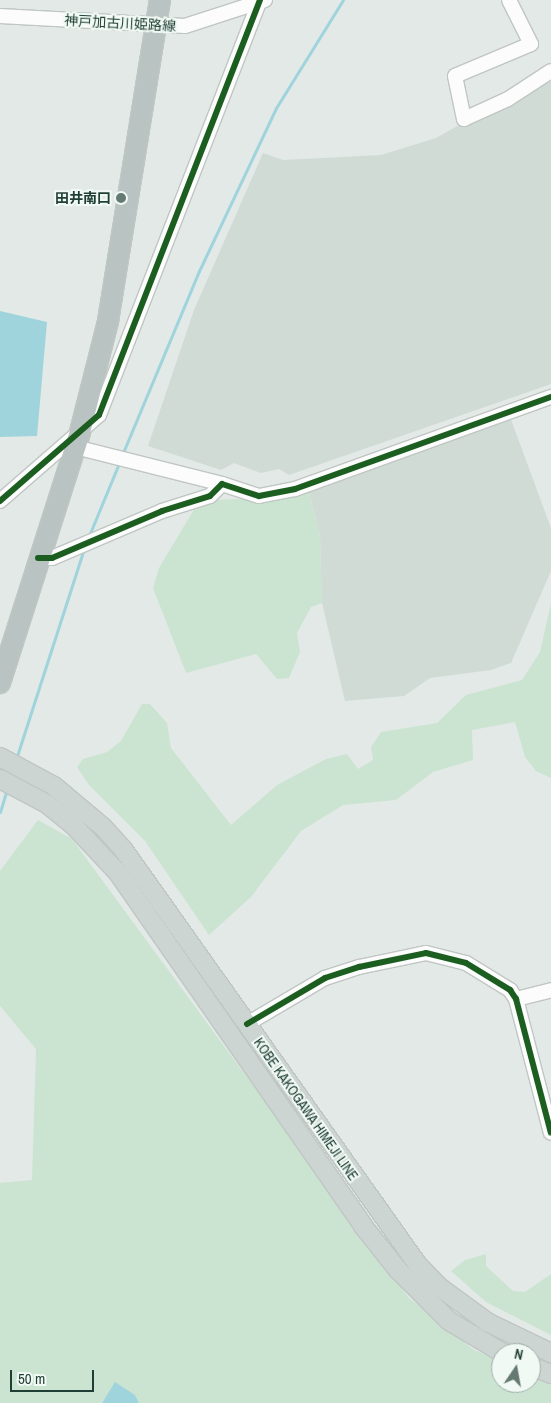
<!DOCTYPE html>
<html>
<head>
<meta charset="utf-8">
<style>
	body { margin:0 }
	#map { position:relative; width:551px; height:1403px; overflow:hidden; background:#e3e9e6; font-family:"Archivo Narrow","Noto Sans JP",sans-serif }
	div>[style] { position:absolute }
	.built>* { inset:0; background:#d0dbd6 }
	.green>* { inset:0; background:#cbe4d2 }
	.water>* { inset:0; background:#9fd4dc }
	.stream>* { height:3px; margin:-1.5px; padding:0 1.5px; transform-origin:1.5px; border-radius:1.5px; background:#9fd4dc }
	.roads { filter:drop-shadow(1px 0 #c0c6c3) drop-shadow(-1px 0 #c0c6c3) drop-shadow(0 1px #c0c6c3) drop-shadow(0 -1px #c0c6c3) }
	.minor>* { height:14px; margin:-7px; padding:0 7px; transform-origin:7px; border-radius:7px; background:#fbfcfb }
	.major>* { height:18px; margin:-9px; padding:0 9px; transform-origin:9px; border-radius:9px; background:#ccd5d2 }
	.highway>* { height:20px; margin:-10px; padding:0 10px; transform-origin:10px; border-radius:10px; background:#b9c3c1 }
	.cycleway>* { height:6px; margin:-3px; padding:0 3px; transform-origin:3px; border-radius:3px; background:#1b5e20 }
	.dots>* { width:14px; height:14px; translate:-50% -50%; box-sizing:border-box; border:2px solid #f1f9f4; border-radius:50% }
	span { translate:-50% -50%; white-space:nowrap; text-align:center; line-height:1.15; -webkit-text-stroke:4px #f1f9f4; paint-order:stroke }
	.street-label { font-size:14px; color:#1f3e35 }
	.poi-label { font-size:14px; color:#1f3e35; font-weight:700 }
	.right { translate:-100% -50%; text-align:right }
	.north { position:absolute; left:491px; top:1343px; width:50px; height:50px; box-sizing:border-box; background:#f1f9f4; border:1px solid #9daea8; border-radius:50%; rotate:12deg; font-size:14px; font-weight:700; line-height:20px; text-align:center; color:#1f3e35 }
	.north::after { content:''; display:block; margin:auto; width:18px; height:22px; background:#647a73; clip-path:polygon(50% 0,100% 100%,50% 72%,0 100%) }
	.scale { position:absolute; left:10px; top:1370px; width:84px; height:22px; box-sizing:border-box; border:2px solid #1f3e35; border-top:0; padding-left:6px; font-size:15px; line-height:18px; white-space:nowrap; color:#1f3e35; -webkit-text-stroke:4px #f1f9f4; paint-order:stroke }
</style>
</head>
<body>
<div id="map">
	<div class="built">
		<div style="clip-path:polygon(551px 73px,551px 384px,289px 475px,279px 469px,261px 473px,234px 463px,221px 470px,148px 446px,194px 310px,263px 153px,283px 160px,381px 155px,436px 138px)"></div>
		<div style="clip-path:polygon(509px 414px,551px 528px,551px 571px,511px 663px,491px 670px,430px 678px,404px 696px,345px 701px,322px 603px,320px 537px,308px 488px)"></div>
	</div>
	<div class="green">
		<div style="clip-path:polygon(308px 488px,320px 537px,322px 603px,311px 607px,297px 633px,300px 652px,289px 678px,277px 679px,256px 654px,186px 673px,153px 588px,159px 568px,199px 501px,255px 498px)"></div>
		<div style="clip-path:polygon(551px 603px,551px 778px,536px 771px,525px 757px,515px 722px,472px 730px,473px 760px,433px 772px,396px 800px,343px 805px,301px 831px,251px 897px,209px 935px,145px 841px,89px 785px,77px 767px,83px 759px,107px 752px,121px 741px,142px 704px,150px 704px,167px 723px,171px 748px,231px 825px,277px 785px,326px 759px,347px 754px,358px 769px,373px 760px,371px 747px,381px 732px,437px 723px,466px 695px,522px 680px,540px 652px)"></div>
		<div style="clip-path:polygon(38px 820px,72px 839px,409px 1298px,474px 1350px,501px 1361px,501px 1383px,531px 1383px,531px 1373px,551px 1382px,551px 1403px,139px 1403px,135px 1395px,115px 1383px,102px 1403px,0 1403px,0 1183px,32px 1180px,36px 1049px,0 1006px,0 871px)"></div>
		<div style="clip-path:polygon(486px 1254px,486px 1266px,513px 1291px,525px 1292px,551px 1274px,551px 1335px,486px 1302px,451px 1271px,465px 1260px)"></div>
	</div>
	<div class="water">
		<div style="clip-path:polygon(0 311px,47px 322px,37px 436px,0 437px)"></div>
		<div style="clip-path:polygon(115px 1382px,135px 1395px,139px 1403px,102px 1403px)"></div>
	</div>
	<div class="stream">
		<div style="left:122px;top:455px;width:199px;rotate:-67.3deg"></div>
		<div style="left:199px;top:271px;width:180px;rotate:-64.7deg"></div>
		<div style="left:276px;top:108px;width:127px;rotate:-58.2deg"></div>
		<div style="left:88px;top:538px;width:81px;rotate:-67.5deg"></div>
		<div style="left:16px;top:759px;width:221px;rotate:-72.1deg"></div>
		<div style="left:0;top:812px;width:24px;rotate:-73deg"></div>
	</div>
	<div class="roads">
		<div class="minor">
			<div style="left:509px;top:0;width:49px;rotate:63.4deg"></div>
			<div style="left:531px;top:44px;width:82px;rotate:157.2deg"></div>
			<div style="left:455px;top:76px;width:44px;rotate:78.2deg"></div>
			<div style="left:464px;top:119px;width:48px;rotate:-24.4deg"></div>
			<div style="left:508px;top:99px;width:51px;rotate:-33.1deg"></div>
			<div style="left:0;top:16px;width:185px;rotate:3.1deg"></div>
			<div style="left:185px;top:26px;width:84px;rotate:-18deg"></div>
			<div style="left:75px;top:447px;width:152px;rotate:14.1deg"></div>
			<div style="left:0;top:501px;width:131px;rotate:-41deg"></div>
			<div style="left:99px;top:415px;width:445px;rotate:-68.8deg"></div>
			<div style="left:38px;top:558px;width:14px"></div>
			<div style="left:52px;top:558px;width:120px;rotate:-23.1deg"></div>
			<div style="left:162px;top:511px;width:50px;rotate:-17.4deg"></div>
			<div style="left:210px;top:496px;width:17px;rotate:-45deg"></div>
			<div style="left:222px;top:484px;width:39px;rotate:18deg"></div>
			<div style="left:259px;top:496px;width:37px;rotate:-11deg"></div>
			<div style="left:295px;top:489px;width:272px;rotate:-19.8deg"></div>
			<div style="left:516px;top:999px;width:36px;rotate:-14deg"></div>
			<div style="left:247px;top:1024px;width:91px;rotate:-30.5deg"></div>
			<div style="left:325px;top:978px;width:36px;rotate:-18deg"></div>
			<div style="left:359px;top:967px;width:68px;rotate:-11.8deg"></div>
			<div style="left:426px;top:953px;width:41px;rotate:14deg"></div>
			<div style="left:466px;top:963px;width:52px;rotate:31.5deg"></div>
			<div style="left:510px;top:990px;width:11px;rotate:56deg"></div>
			<div style="left:516px;top:999px;width:138px;rotate:75.4deg"></div>
		</div>
		<div class="major">
			<div style="left:0;top:757px;width:61px;rotate:28.2deg"></div>
			<div style="left:54px;top:786px;width:64px;rotate:39.9deg"></div>
			<div style="left:103px;top:827px;width:30px;rotate:48deg"></div>
			<div style="left:123px;top:849px;width:510px;rotate:54.66deg"></div>
			<div style="left:418px;top:1265px;width:29px;rotate:46deg"></div>
			<div style="left:438px;top:1286px;width:61px;rotate:36.3deg"></div>
			<div style="left:487px;top:1322px;width:71px;rotate:25.8deg"></div>
			<div style="left:0;top:779px;width:53px;rotate:28deg"></div>
			<div style="left:47px;top:804px;width:33px;rotate:39deg"></div>
			<div style="left:73px;top:825px;width:66px;rotate:46.8deg"></div>
			<div style="left:118px;top:873px;width:430px;rotate:55.2deg"></div>
			<div style="left:363px;top:1226px;width:56px;rotate:51.5deg"></div>
			<div style="left:398px;top:1270px;width:72px;rotate:45deg"></div>
			<div style="left:449px;top:1321px;width:63px;rotate:30.7deg"></div>
			<div style="left:531px;top:1366px;width:22px;rotate:22deg"></div>
		</div>
		<div class="highway">
			<div style="left:0;top:683px;width:259px;rotate:-72.3deg"></div>
			<div style="left:79px;top:436px;width:119px;rotate:-75.8deg"></div>
			<div style="left:108px;top:321px;width:325px;rotate:-80.8deg"></div>
		</div>
	</div>
	<div class="cycleway">
		<div style="left:0;top:501px;width:131px;rotate:-41deg"></div>
		<div style="left:99px;top:415px;width:445px;rotate:-68.8deg"></div>
		<div style="left:38px;top:558px;width:14px"></div>
		<div style="left:52px;top:558px;width:120px;rotate:-23.1deg"></div>
		<div style="left:162px;top:511px;width:50px;rotate:-17.4deg"></div>
		<div style="left:210px;top:496px;width:17px;rotate:-45deg"></div>
		<div style="left:222px;top:484px;width:39px;rotate:18deg"></div>
		<div style="left:259px;top:496px;width:37px;rotate:-11deg"></div>
		<div style="left:295px;top:489px;width:272px;rotate:-19.8deg"></div>
		<div style="left:247px;top:1024px;width:91px;rotate:-30.5deg"></div>
		<div style="left:325px;top:978px;width:36px;rotate:-18deg"></div>
		<div style="left:359px;top:967px;width:68px;rotate:-11.8deg"></div>
		<div style="left:426px;top:953px;width:41px;rotate:14deg"></div>
		<div style="left:466px;top:963px;width:52px;rotate:31.5deg"></div>
		<div style="left:510px;top:990px;width:11px;rotate:56deg"></div>
		<div style="left:516px;top:999px;width:138px;rotate:75.4deg"></div>
	</div>
	<div class="dots">
		<div style="left:121px;top:198px;background:#647a73"></div>
	</div>
	<div class="street-label">
		<span style="left:120px;top:23px;rotate:3deg">神戸加古川姫路線</span>
		<span style="left:306px;top:1109px;rotate:55deg">KOBE KAKOGAWA HIMEJI LINE</span>
	</div>
	<div class="poi-label">
		<span class="right" style="left:111px;top:198px">田井南口</span>
	</div>
	<div class="north">N</div>
	<div class="scale">50 m</div>
</div>
</body>
</html>
